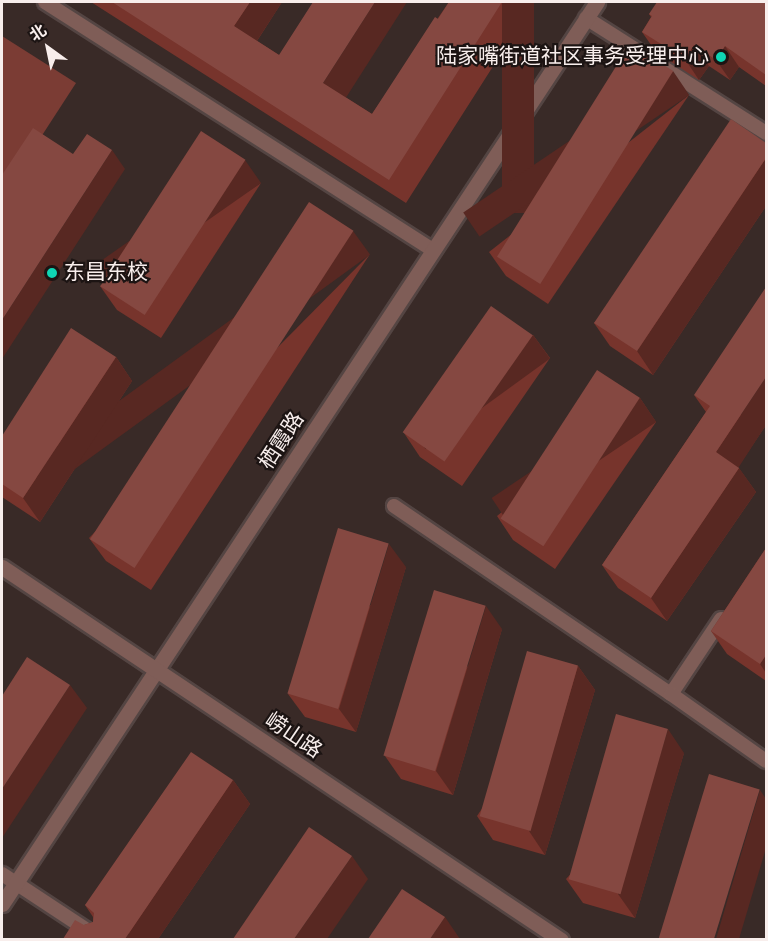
<!DOCTYPE html>
<html>
<head>
<meta charset="utf-8">
<style>
	body { margin:0 }
	#map { position:relative; width:768px; height:941px; overflow:hidden; background:#392a27; font-family:Spectral,"Noto Sans SC",serif }
	div>[style] { position:absolute }
	.green>* { inset:0; background:#7b3c34 }
	.roads { filter:drop-shadow(2px 0 #544543) drop-shadow(-2px 0 #544543) drop-shadow(0 2px #544543) drop-shadow(0 -2px #544543) }
	.service>* { height:14px; margin:-7px; padding:0 7px; transform-origin:7px; border-radius:7px; background:#7f5d57 }
	.minor>* { height:15px; margin:-7.5px; padding:0 7.5px; transform-origin:7.5px; border-radius:7.5px; background:#7f5d57 }
	.tertiary>* { height:15px; margin:-7.5px; padding:0 7.5px; transform-origin:7.5px; border-radius:7.5px; background:#7f5d57 }
	.wall>* { inset:0; background:#77342c }
	.shaded-wall>* { inset:0; background:#582822; transform-origin:0 0 }
	.building>* { inset:0; background:#854841; transform-origin:0 0 }
	.dots>* { width:16px; height:16px; translate:-50% -50%; box-sizing:border-box; border:3px solid #1c1413; border-radius:50% }
	span { translate:-50% -50%; white-space:nowrap; text-align:center; line-height:1.15; -webkit-text-stroke:4.5px #1c1413; paint-order:stroke }
	.poi-label { font-size:21px; color:#f8eeec }
	.right { translate:-100% -50%; text-align:right }
	.left { translate:0 -50%; text-align:left }
	.street-label { font-size:21px; color:#f8eeec }
	.frame { position:absolute; inset:0; border:3px solid #f8eeec; pointer-events:none }
	.north { position:absolute; left:18px; top:18px; width:60px; height:60px; -webkit-text-stroke:4px #1c1413; paint-order:stroke; rotate:327deg; font-size:16px; font-weight:700; line-height:24px; text-align:center; color:#f8eeec }
	.north::after { content:''; display:block; margin:auto; width:21px; height:27px; background:#f8eeec; clip-path:polygon(50% 0,100% 100%,50% 72%,0 100%) }
</style>
</head>
<body>
<div id="map">
	<div class="green">
		<div style="clip-path:polygon(2px 36px,76px 83px,2px 197px)"></div>
	</div>
	<div class="roads">
		<div class="service">
			<div style="left:45px;top:2px;width:460px;rotate:32.6deg"></div>
			<div style="left:586px;top:18px;width:67px;rotate:32.3deg"></div>
			<div style="left:659px;top:65px;width:127px;rotate:32.4deg"></div>
			<div style="left:394px;top:506px;width:335px;rotate:34.2deg"></div>
			<div style="left:671px;top:694px;width:90px;rotate:-56.3deg"></div>
			<div style="left:671px;top:694px;width:116px;rotate:35.2deg"></div>
			<div style="left:2px;top:874px;width:120px;rotate:33.4deg"></div>
		</div>
		<div class="minor">
			<div style="left:2px;top:904px;width:1081px;rotate:-56.59deg"></div>
		</div>
		<div class="tertiary">
			<div style="left:2px;top:567px;width:672px;rotate:33.71deg"></div>
		</div>
	</div>
	<div class="wall">
		<div style="clip-path:polygon(91px 2px,282px 2px,257px 41px,372px 114px,449px 2px,534px 2px,406px 203px)"></div>
		<div style="clip-path:polygon(766px 2px,766px 86px,739px 67px,730px 80px,709px 66px,699px 80px,656px 52px,642px 32px,651px 17px,649px 14px)"></div>
		<div style="clip-path:polygon(689px 95px,548px 304px,506px 276px,489px 252px)"></div>
		<div style="clip-path:polygon(766px 143px,766px 206px,653px 375px,610px 346px,594px 323px)"></div>
		<div style="clip-path:polygon(261px 183px,161px 338px,117px 310px,100px 286px)"></div>
		<div style="clip-path:polygon(370px 254px,151px 590px,106px 561px,89px 538px)"></div>
		<div style="clip-path:polygon(533px 335px,550px 358px,462px 486px,420px 457px,404px 433px)"></div>
		<div style="clip-path:polygon(116px 357px,132px 381px,40px 522px,2px 497px,2px 436px)"></div>
		<div style="clip-path:polygon(694px 395px,766px 425px,738px 467px,756px 492px,667px 621px,618px 588px,602px 565px,706px 412px)"></div>
		<div style="clip-path:polygon(640px 398px,656px 422px,555px 569px,513px 540px,497px 516px)"></div>
		<div style="clip-path:polygon(766px 548px,766px 681px,727px 654px,711px 631px)"></div>
		<div style="clip-path:polygon(406px 567px,356px 732px,305px 717px,288px 694px)"></div>
		<div style="clip-path:polygon(502px 629px,453px 795px,401px 779px,385px 756px)"></div>
		<div style="clip-path:polygon(578px 666px,595px 690px,545px 855px,493px 840px,477px 816px)"></div>
		<div style="clip-path:polygon(684px 753px,635px 918px,583px 903px,566px 879px)"></div>
		<div style="clip-path:polygon(233px 780px,250px 804px,158px 939px,84px 925px,93px 922px,93px 917px,85px 905px)"></div>
	</div>
	<div class="shaded-wall">
		<div style="clip-path:polygon(250px 2px,282px 2px,251px 50px,234px 26px)"></div>
		<div style="clip-path:polygon(375px 2px,407px 2px,340px 107px,323px 83px)"></div>
		<div style="left:502px;top:2px;width:32px;height:211px"></div>
		<div style="clip-path:polygon(694px 45px,709px 66px,699px 80px,685px 59px)"></div>
		<div style="clip-path:polygon(725px 46px,739px 67px,730px 80px,716px 60px)"></div>
		<div style="left:673px;top:71px;width:29px;height:253px;rotate:56deg"></div>
		<div style="clip-path:polygon(112px 150px,125px 169px,2px 359px,2px 320px)"></div>
		<div style="clip-path:polygon(766px 158px,766px 206px,653px 375px,637px 351px)"></div>
		<div style="left:245px;top:160px;width:28px;height:184px;rotate:55deg"></div>
		<div style="left:353px;top:231px;width:29px;height:401px;rotate:54deg"></div>
		<div style="left:533px;top:335px;width:29px;height:154px;rotate:54deg"></div>
		<div style="clip-path:polygon(116px 357px,132px 381px,40px 522px,23px 498px)"></div>
		<div style="clip-path:polygon(766px 377px,766px 425px,733px 476px,716px 452px)"></div>
		<div style="left:640px;top:398px;width:29px;height:179px;rotate:56deg"></div>
		<div style="clip-path:polygon(739px 468px,756px 492px,667px 621px,651px 598px)"></div>
		<div style="clip-path:polygon(389px 544px,406px 567px,356px 732px,339px 709px)"></div>
		<div style="clip-path:polygon(486px 606px,502px 629px,453px 795px,436px 771px)"></div>
		<div style="clip-path:polygon(766px 655px,766px 673px,760px 664px)"></div>
		<div style="clip-path:polygon(578px 666px,595px 690px,545px 855px,529px 831px)"></div>
		<div style="clip-path:polygon(70px 685px,87px 708px,2px 838px,2px 789px)"></div>
		<div style="clip-path:polygon(668px 729px,684px 753px,635px 918px,618px 894px)"></div>
		<div style="clip-path:polygon(233px 780px,250px 804px,158px 939px,125px 939px)"></div>
		<div style="clip-path:polygon(760px 790px,766px 799px,766px 848px,739px 939px,716px 939px)"></div>
		<div style="clip-path:polygon(352px 856px,368px 879px,327px 939px,294px 939px)"></div>
		<div style="clip-path:polygon(445px 917px,460px 939px,430px 939px)"></div>
	</div>
	<div class="building">
		<div style="clip-path:polygon(112px 2px,250px 2px,234px 26px,279px 55px,313px 2px,375px 2px,323px 83px,372px 114px,435px 17px,438px 19px,449px 2px,502px 2px,389px 180px)"></div>
		<div style="clip-path:polygon(657px 2px,766px 2px,766px 75px,725px 46px,716px 60px,694px 45px,685px 59px,642px 32px,652px 16px,649px 14px)"></div>
		<div style="left:630px;top:44px;width:51px;height:251px;rotate:32deg"></div>
		<div style="clip-path:polygon(731px 119px,766px 143px,766px 158px,637px 351px,594px 323px)"></div>
		<div style="clip-path:polygon(33px 128px,73px 154px,87px 134px,112px 150px,2px 320px,2px 175px)"></div>
		<div style="left:201px;top:131px;width:53px;height:185px;rotate:33deg"></div>
		<div style="left:309px;top:202px;width:53px;height:402px;rotate:33deg"></div>
		<div style="clip-path:polygon(766px 287px,766px 377px,716px 452px,739px 468px,651px 598px,602px 565px,710px 406px,694px 395px)"></div>
		<div style="left:491px;top:306px;width:51px;height:154px;rotate:35deg"></div>
		<div style="clip-path:polygon(71px 328px,116px 357px,23px 498px,2px 484px,2px 436px)"></div>
		<div style="left:597px;top:370px;width:51px;height:177px;rotate:33deg"></div>
		<div style="left:338px;top:528px;width:53px;height:173px;rotate:17deg"></div>
		<div style="clip-path:polygon(766px 548px,766px 655px,760px 664px,711px 631px)"></div>
		<div style="left:434px;top:590px;width:54px;height:173px;rotate:17deg"></div>
		<div style="left:527px;top:651px;width:53px;height:172px;rotate:16deg"></div>
		<div style="clip-path:polygon(27px 657px,70px 685px,2px 789px,2px 696px)"></div>
		<div style="left:616px;top:714px;width:54px;height:172px;rotate:16deg"></div>
		<div style="clip-path:polygon(191px 752px,233px 780px,125px 939px,63px 939px,75px 920px,84px 925px,93px 922px,94px 913px,85px 905px)"></div>
		<div style="left:709px;top:774px;width:53px;height:172px;rotate:17deg"></div>
		<div style="clip-path:polygon(309px 827px,352px 856px,294px 939px,233px 939px)"></div>
		<div style="clip-path:polygon(402px 889px,445px 917px,430px 939px,368px 939px)"></div>
	</div>
	<div class="dots">
		<div style="left:721px;top:57px;background:#0fd5b4"></div>
		<div style="left:52px;top:273px;background:#0fd5b4"></div>
	</div>
	<div class="poi-label">
		<span class="right" style="left:709px;top:57px">陆家嘴街道社区事务受理中心</span>
		<span class="left" style="left:64px;top:273px">东昌东校</span>
	</div>
	<div class="street-label">
		<span style="left:282px;top:441px;rotate:-57deg">栖霞路</span>
		<span style="left:293px;top:736px;rotate:34deg">崂山路</span>
	</div>
	<div class="frame"></div>
	<div class="north">北</div>
</div>
</body>
</html>
